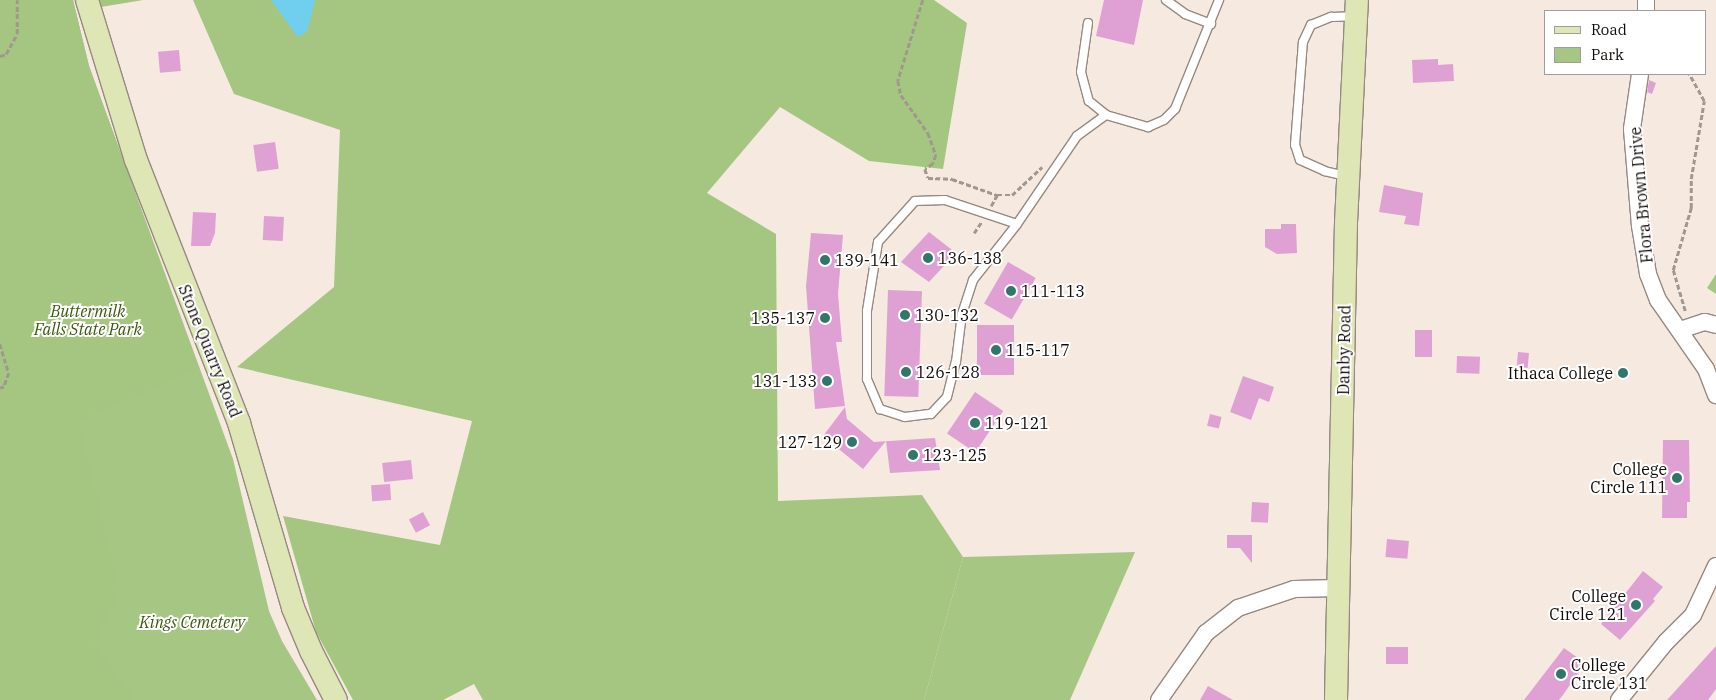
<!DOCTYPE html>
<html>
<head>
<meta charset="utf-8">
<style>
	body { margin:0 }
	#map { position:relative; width:1716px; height:700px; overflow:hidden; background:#f6e9df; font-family:"IBM Plex Serif",serif }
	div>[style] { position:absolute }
	.green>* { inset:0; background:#a6c783 }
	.forest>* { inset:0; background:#a4c681 }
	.water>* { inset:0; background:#70ceee }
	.building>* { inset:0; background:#dfa1d4; transform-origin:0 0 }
	.path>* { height:2.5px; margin-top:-1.25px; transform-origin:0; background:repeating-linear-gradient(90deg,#a1978f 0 5px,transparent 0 7.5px) }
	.roads { filter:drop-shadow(1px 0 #958981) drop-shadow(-1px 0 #958981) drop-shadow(0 1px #958981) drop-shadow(0 -1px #958981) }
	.lane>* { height:8px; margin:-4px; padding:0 4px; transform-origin:4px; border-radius:4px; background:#fff }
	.street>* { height:16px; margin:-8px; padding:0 8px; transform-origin:8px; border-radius:8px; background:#fff }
	.secondary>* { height:22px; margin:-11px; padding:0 11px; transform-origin:11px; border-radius:11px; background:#dde6b4 }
	.dots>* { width:14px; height:14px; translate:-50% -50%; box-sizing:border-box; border:2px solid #fff; border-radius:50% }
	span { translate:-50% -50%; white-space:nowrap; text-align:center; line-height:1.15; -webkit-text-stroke:4px #fff; paint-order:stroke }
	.street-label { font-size:16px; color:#110c09 }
	.poi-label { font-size:16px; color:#110c09 }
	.left { translate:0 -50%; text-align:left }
	.right { translate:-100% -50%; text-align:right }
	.park-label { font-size:16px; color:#3a570d; font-style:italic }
	.legend { position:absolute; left:1544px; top:10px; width:162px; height:65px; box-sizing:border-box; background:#fff; border:1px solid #a09e9d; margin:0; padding:6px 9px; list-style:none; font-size:15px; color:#110c09 }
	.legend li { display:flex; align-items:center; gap:10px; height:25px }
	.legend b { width:25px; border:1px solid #a09e9d }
</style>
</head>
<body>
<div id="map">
	<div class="green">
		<div style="clip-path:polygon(0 0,73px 0,89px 66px,233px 459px,269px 611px,282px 641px,317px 700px,0 700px)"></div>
		<div style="clip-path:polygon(1716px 274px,1716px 294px,1707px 288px)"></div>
		<div style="clip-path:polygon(1135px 552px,1070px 700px,924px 700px,963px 557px)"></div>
	</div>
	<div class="forest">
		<div style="clip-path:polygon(0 0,73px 0,89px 66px,199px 369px,78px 421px,120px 592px,94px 643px,135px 700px,0 700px)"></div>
		<div style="clip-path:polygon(100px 0,143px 0,101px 7px)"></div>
		<div style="clip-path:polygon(193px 0,934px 0,967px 23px,943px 169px,869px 161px,780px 107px,707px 193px,776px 234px,778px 501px,922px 495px,963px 557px,924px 700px,483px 700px,474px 684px,443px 700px,353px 700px,316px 632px,283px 516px,440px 545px,472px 421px,237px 367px,334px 287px,340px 130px,234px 94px)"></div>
	</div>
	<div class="water">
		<div style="clip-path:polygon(271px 0,315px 0,307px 31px,298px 37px)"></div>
	</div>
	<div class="building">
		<div style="clip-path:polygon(1104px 0,1143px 0,1134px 45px,1096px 36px)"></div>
		<div style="left:179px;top:50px;width:21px;height:21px;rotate:85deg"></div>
		<div style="clip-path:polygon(1438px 59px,1438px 65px,1453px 64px,1454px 81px,1413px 83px,1412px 60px)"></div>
		<div style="clip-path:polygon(1649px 80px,1656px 83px,1652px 94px,1647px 92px)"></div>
		<div style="left:275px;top:142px;width:27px;height:22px;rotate:82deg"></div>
		<div style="clip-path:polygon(1384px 185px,1423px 193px,1419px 226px,1404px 224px,1406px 216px,1379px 212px)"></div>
		<div style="clip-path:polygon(193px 212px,216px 213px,215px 233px,210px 246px,191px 246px)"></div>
		<div style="left:264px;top:216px;width:20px;height:24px;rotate:3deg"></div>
		<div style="clip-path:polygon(1281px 224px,1296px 224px,1297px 253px,1277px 254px,1265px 247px,1265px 229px,1281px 229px)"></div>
		<div style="clip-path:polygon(929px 232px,956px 253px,929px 282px,901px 262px)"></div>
		<div style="clip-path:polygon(811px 233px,843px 235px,838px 294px,842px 342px,836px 342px,845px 406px,815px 409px,806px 286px)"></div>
		<div style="left:1008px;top:262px;width:32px;height:48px;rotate:30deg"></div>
		<div style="left:888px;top:290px;width:34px;height:106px;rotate:2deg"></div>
		<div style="left:977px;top:325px;width:37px;height:50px"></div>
		<div style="left:1415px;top:330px;width:17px;height:27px"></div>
		<div style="left:1518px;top:352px;width:11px;height:15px;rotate:5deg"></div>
		<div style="left:1457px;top:356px;width:23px;height:17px;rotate:2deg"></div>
		<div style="clip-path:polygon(1243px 376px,1274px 387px,1269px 402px,1259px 398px,1251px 420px,1230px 412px)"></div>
		<div style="left:975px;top:392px;width:34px;height:50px;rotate:34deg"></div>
		<div style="clip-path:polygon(845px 407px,847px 419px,874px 442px,935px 438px,940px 470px,890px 473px,886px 441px,863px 469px,823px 436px)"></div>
		<div style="left:1210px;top:414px;width:12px;height:12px;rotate:14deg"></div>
		<div style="clip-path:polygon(1663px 440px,1689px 440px,1690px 502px,1687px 502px,1687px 518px,1662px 518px)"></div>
		<div style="left:411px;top:460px;width:19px;height:29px;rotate:84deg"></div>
		<div style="left:390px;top:484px;width:16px;height:19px;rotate:86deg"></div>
		<div style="left:1252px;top:502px;width:17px;height:20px;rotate:3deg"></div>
		<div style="left:423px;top:512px;width:15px;height:16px;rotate:62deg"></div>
		<div style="clip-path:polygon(1227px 535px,1252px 535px,1252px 563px,1240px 548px,1227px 548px)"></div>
		<div style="left:1387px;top:539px;width:22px;height:18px;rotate:5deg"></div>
		<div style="clip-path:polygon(1643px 571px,1663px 587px,1653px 599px,1655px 601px,1620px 640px,1601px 624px)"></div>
		<div style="clip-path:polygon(1716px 646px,1716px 689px,1708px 700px,1667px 700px)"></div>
		<div style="left:1386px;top:647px;width:22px;height:17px"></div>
		<div style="clip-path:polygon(1564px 648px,1585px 663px,1563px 695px,1559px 700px,1524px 700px)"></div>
		<div style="clip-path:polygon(1208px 686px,1233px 700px,1200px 700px)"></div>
	</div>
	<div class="path">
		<div style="left:923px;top:0;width:85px;rotate:107.2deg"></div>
		<div style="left:898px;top:81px;width:14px;rotate:78deg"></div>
		<div style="left:901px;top:95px;width:47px;rotate:54.6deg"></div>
		<div style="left:928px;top:133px;width:23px;rotate:70deg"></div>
		<div style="left:936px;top:155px;width:9px;rotate:108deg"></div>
		<div style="left:933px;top:164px;width:9px;rotate:148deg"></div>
		<div style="left:925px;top:169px;width:9px;rotate:72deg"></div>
		<div style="left:928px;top:178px;width:24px;rotate:2deg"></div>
		<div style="left:952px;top:179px;width:48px;rotate:19.6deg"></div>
		<div style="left:0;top:56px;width:6px;rotate:-18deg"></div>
		<div style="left:6px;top:54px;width:23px;rotate:-61deg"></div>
		<div style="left:17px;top:34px;width:34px;rotate:-90deg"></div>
		<div style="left:991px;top:206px;width:13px;rotate:-61deg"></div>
		<div style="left:997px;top:195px;width:15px"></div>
		<div style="left:1012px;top:195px;width:41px;rotate:-43deg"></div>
		<div style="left:974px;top:233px;width:14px;rotate:-56deg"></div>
		<div style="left:1685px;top:311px;width:43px;rotate:-106.3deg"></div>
		<div style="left:1673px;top:270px;width:65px;rotate:-73.8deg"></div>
		<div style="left:1691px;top:208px;width:29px;rotate:-90deg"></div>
		<div style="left:1691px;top:179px;width:79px;rotate:-80.5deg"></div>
		<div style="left:1704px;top:101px;width:31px;rotate:-119deg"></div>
		<div style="left:0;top:344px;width:30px;rotate:73deg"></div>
		<div style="left:9px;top:373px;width:15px;rotate:110deg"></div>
		<div style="left:4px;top:387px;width:4px;rotate:166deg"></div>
	</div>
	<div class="roads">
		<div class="lane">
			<div style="left:1166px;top:0;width:24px;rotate:36deg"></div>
			<div style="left:1185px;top:14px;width:28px;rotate:21deg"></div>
			<div style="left:1088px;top:23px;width:49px;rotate:98.1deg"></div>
			<div style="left:1081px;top:72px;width:30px;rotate:75deg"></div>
			<div style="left:1089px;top:101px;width:22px;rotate:39deg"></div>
			<div style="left:1106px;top:115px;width:44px;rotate:15.9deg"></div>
			<div style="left:1148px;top:127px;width:17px;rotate:-24deg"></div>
			<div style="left:1164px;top:120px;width:16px;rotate:-45deg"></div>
			<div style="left:1175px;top:109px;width:118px;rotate:-68deg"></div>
			<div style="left:1346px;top:176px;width:22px;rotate:-167deg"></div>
			<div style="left:1325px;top:171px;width:27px;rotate:-156deg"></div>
			<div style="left:1300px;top:160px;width:16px;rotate:-108deg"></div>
			<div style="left:1295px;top:145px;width:103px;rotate:-85.6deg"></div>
			<div style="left:1303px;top:42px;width:19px;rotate:-65deg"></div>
			<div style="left:1311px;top:25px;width:22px;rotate:-22deg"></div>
			<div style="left:1331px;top:17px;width:23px;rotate:-2deg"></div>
			<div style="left:1017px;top:224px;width:76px;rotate:-161.6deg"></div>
			<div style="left:945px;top:200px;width:30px;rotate:178deg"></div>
			<div style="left:915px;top:201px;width:55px;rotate:132.1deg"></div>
			<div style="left:878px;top:242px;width:70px;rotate:99.1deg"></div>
			<div style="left:867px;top:311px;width:68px;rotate:90deg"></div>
			<div style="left:867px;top:379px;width:33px;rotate:67deg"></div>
			<div style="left:880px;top:409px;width:26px;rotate:18deg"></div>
			<div style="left:905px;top:417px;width:26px;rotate:-7deg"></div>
			<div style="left:931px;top:414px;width:23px;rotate:-47deg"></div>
			<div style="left:947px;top:397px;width:36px;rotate:-76deg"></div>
			<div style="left:956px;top:362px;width:48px;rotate:-82.9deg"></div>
			<div style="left:962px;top:314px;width:36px;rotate:-72deg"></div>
			<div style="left:973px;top:280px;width:71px;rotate:-51.8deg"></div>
			<div style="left:1017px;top:224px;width:107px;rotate:-55.7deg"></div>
			<div style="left:1077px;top:136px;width:36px;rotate:-36deg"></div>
		</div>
		<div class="street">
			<div style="left:1646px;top:11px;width:11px;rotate:-90deg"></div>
			<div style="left:1640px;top:74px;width:56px;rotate:98.3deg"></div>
			<div style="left:1632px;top:129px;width:97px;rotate:85.3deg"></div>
			<div style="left:1640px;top:226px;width:49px;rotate:80.5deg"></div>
			<div style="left:1648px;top:274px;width:28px;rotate:69deg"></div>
			<div style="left:1658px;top:300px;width:84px;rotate:55.2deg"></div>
			<div style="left:1706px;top:369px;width:28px;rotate:69deg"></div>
			<div style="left:1680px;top:330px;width:26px;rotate:-18deg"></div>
			<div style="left:1705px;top:322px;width:11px;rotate:15deg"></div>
			<div style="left:1159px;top:700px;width:82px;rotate:-55deg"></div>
			<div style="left:1206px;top:633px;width:41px;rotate:-38deg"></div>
			<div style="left:1238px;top:608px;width:59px;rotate:-18.7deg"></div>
			<div style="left:1294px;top:589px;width:45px;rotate:-1.3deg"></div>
			<div style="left:1619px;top:700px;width:75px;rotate:-51deg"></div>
			<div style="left:1666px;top:642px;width:38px;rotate:-45deg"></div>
			<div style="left:1693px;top:615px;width:54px;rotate:-64.9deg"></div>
		</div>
		<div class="secondary">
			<div style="left:87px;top:0;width:167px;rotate:73deg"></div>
			<div style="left:136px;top:160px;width:282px;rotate:68.6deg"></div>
			<div style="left:239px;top:423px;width:193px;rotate:73.7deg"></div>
			<div style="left:293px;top:608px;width:47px;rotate:67.3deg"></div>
			<div style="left:311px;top:651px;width:55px;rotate:63deg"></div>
			<div style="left:1336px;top:700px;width:477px;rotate:-88.8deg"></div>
			<div style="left:1346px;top:223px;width:223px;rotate:-87.2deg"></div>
		</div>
	</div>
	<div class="dots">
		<div style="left:928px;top:258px;background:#30766d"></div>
		<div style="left:825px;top:260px;background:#30766d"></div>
		<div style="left:1011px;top:291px;background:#30766d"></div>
		<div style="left:905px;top:315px;background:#30766d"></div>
		<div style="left:825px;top:318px;background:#30766d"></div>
		<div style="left:996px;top:350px;background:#30766d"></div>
		<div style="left:906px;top:372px;background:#30766d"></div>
		<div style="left:1623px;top:373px;background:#30766d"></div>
		<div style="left:827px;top:381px;background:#30766d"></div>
		<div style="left:975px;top:423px;background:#30766d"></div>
		<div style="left:852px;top:442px;background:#30766d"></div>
		<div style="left:913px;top:455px;background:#30766d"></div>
		<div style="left:1677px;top:478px;background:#30766d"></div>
		<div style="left:1636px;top:605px;background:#30766d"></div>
		<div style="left:1561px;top:674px;background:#30766d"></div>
	</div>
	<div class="street-label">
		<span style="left:1641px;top:195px;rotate:-95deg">Flora Brown Drive</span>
		<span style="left:1344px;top:350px;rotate:-89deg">Danby Road</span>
		<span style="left:210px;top:351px;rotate:68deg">Stone Quarry Road</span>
	</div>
	<div class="poi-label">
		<span class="left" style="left:938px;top:258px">136-138</span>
		<span class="left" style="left:835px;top:260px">139-141</span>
		<span class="left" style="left:1021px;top:291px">111-113</span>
		<span class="left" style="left:915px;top:315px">130-132</span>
		<span class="right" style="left:815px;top:318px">135-137</span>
		<span class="left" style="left:1006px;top:350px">115-117</span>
		<span class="left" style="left:916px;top:372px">126-128</span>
		<span class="right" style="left:1613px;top:373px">Ithaca College</span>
		<span class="right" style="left:817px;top:381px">131-133</span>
		<span class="left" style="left:985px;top:423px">119-121</span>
		<span class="right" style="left:842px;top:442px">127-129</span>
		<span class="left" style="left:923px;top:455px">123-125</span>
		<span class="right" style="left:1667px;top:478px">College<br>Circle 111</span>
		<span class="right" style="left:1626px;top:605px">College<br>Circle 121</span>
		<span class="left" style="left:1571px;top:674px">College<br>Circle 131</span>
	</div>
	<div class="park-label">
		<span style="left:88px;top:320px">Buttermilk<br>Falls State Park</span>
		<span style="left:192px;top:622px">Kings Cemetery</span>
	</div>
	<ul class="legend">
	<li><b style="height:6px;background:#dde6b4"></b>Road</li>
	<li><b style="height:14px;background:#a6c783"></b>Park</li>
	</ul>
</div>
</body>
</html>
